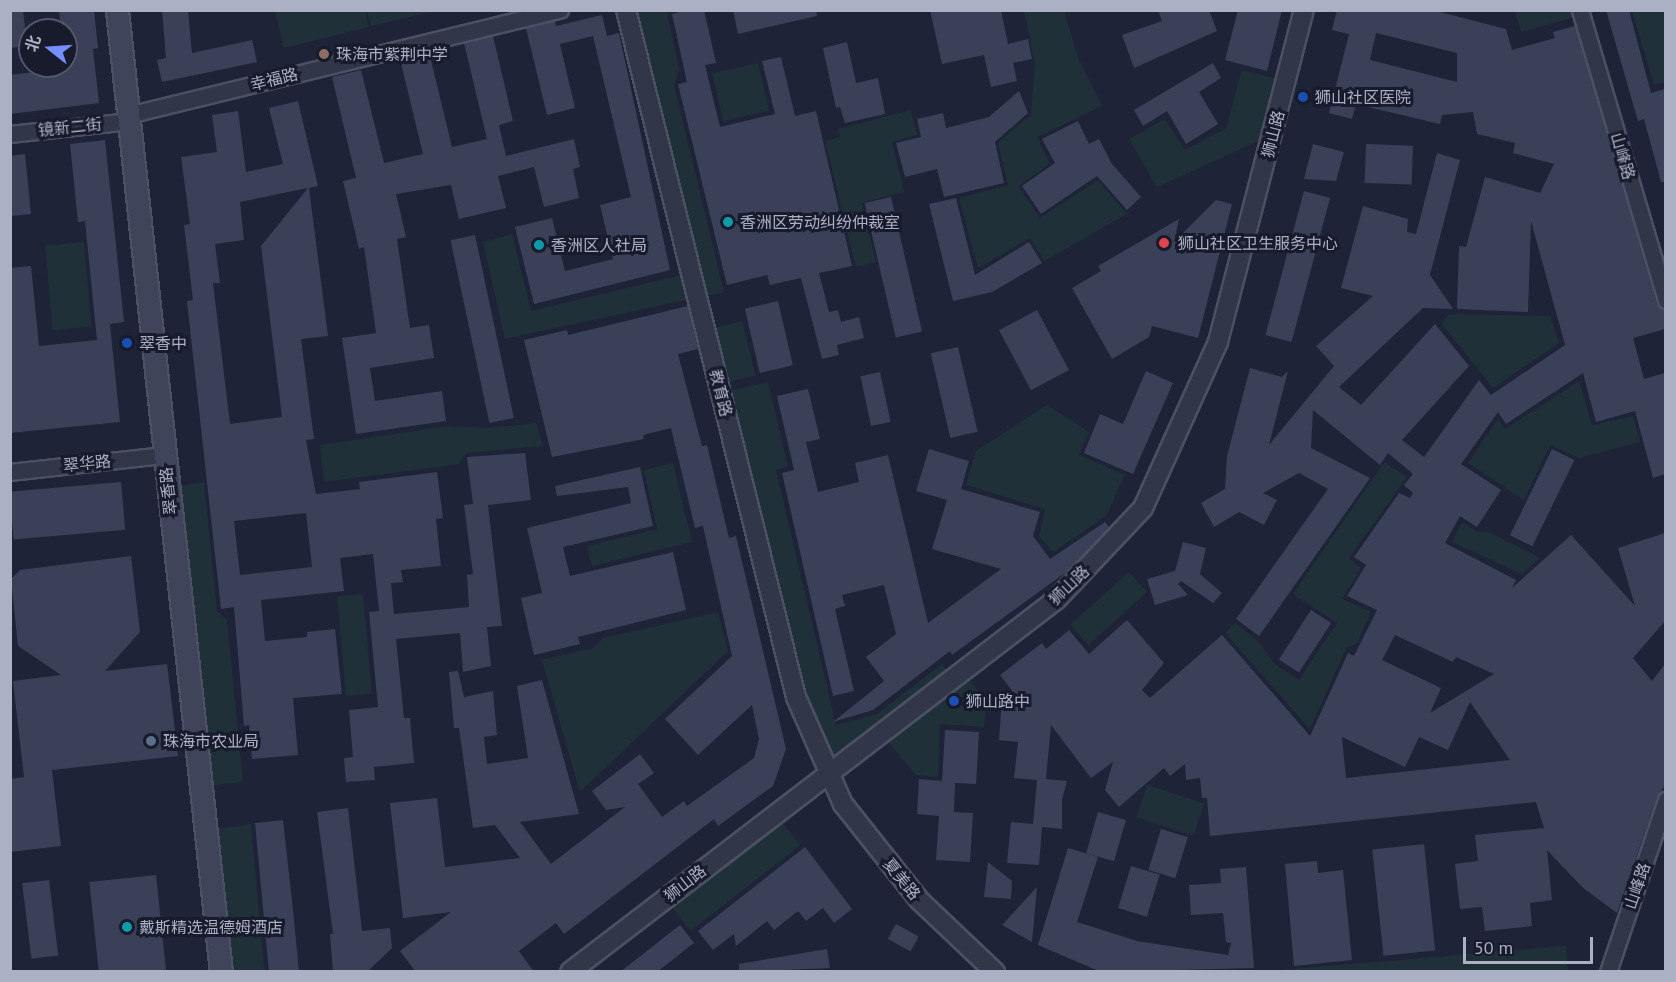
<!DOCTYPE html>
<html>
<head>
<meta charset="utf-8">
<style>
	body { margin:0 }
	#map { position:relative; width:1676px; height:982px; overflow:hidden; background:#1e2338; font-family:"PT Sans","Noto Sans SC",sans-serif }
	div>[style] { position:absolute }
	.green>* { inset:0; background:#203039; transform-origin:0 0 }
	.building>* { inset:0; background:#3a4058; transform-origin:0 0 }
	.roads { filter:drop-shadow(2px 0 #4c5063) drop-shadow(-2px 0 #4c5063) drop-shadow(0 2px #4c5063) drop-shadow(0 -2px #4c5063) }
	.minor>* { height:15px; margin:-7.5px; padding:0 7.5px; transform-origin:7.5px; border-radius:7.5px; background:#313648 }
	.tertiary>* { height:18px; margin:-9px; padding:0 9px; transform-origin:9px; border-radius:9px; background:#313648 }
	.secondary>* { height:21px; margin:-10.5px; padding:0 10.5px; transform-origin:10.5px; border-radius:10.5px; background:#3f445b }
	.dots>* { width:16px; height:16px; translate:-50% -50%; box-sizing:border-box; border:3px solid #171b2c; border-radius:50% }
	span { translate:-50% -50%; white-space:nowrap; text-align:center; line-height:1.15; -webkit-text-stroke:6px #171b2c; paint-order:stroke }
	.poi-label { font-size:16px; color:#abb0c5 }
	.left { translate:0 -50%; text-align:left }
	.street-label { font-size:16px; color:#abb0c5 }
	.frame { position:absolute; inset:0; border:12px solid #abb0c5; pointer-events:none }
	.north { position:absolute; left:18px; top:18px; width:60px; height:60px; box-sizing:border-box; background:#171b2c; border:2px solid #525769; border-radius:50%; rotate:287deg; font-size:16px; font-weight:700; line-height:24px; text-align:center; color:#abb0c5 }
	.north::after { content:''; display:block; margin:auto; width:21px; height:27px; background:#778eff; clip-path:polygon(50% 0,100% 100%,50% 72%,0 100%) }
	.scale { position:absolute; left:1463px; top:937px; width:130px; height:27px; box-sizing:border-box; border:3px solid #abb0c5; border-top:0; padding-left:8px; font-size:18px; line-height:21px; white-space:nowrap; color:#abb0c5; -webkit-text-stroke:4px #171b2c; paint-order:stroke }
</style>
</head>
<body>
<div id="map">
	<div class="green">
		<div style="clip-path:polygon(275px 11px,365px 11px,369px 27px,284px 48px)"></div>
		<div style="clip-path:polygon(367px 11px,367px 10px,435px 11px,371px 26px)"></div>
		<div style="clip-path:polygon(632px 11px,667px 11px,679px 70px,674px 85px,724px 292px,702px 297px)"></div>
		<div style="clip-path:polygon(1024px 11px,1064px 11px,1078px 58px,1102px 106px,1037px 137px,1050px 164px,1018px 186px,1040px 218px,1098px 180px,1127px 214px,1044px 261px,1030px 238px,978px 268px,959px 198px,1008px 185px,998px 143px,1031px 114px,1035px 63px)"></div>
		<div style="clip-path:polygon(1515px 11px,1573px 11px,1575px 17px,1521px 32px)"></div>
		<div style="clip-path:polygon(1632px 11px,1665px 11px,1665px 82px,1654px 85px)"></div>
		<div style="left:758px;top:63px;width:49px;height:47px;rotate:77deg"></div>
		<div style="clip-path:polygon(1242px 70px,1281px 80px,1267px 137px,1157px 187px,1129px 139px,1165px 119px,1185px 150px,1226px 128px)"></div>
		<div style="clip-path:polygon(911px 110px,917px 135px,892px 142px,904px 192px,861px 203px,876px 262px,856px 267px,825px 141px,840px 137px,838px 129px)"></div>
		<div style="clip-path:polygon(512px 234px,531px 311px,685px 274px,690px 299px,505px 339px,483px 242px)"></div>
		<div style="left:84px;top:242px;width:85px;height:39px;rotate:85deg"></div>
		<div style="clip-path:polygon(1449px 314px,1550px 316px,1559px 343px,1493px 388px,1442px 324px)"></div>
		<div style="left:742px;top:321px;width:56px;height:33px;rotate:76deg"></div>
		<div style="clip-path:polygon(1579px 381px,1592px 425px,1633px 416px,1640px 442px,1579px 458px,1550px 445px,1524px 500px,1468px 463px,1498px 419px,1505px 429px)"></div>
		<div style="clip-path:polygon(768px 382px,788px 466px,776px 470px,836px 725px,877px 714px,942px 664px,950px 674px,829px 767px,800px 697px,725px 392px)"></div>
		<div style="clip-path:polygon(1047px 405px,1089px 432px,1079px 455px,1125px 475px,1106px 516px,1053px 552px,1039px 536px,1045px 509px,966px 485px,976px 451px)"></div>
		<div style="clip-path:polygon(536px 423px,543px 446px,466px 453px,459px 464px,324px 482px,320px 445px,448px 426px,489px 428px)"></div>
		<div style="clip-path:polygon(1384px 462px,1407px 477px,1349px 558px,1361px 568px,1342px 599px,1371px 612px,1356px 645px,1347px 647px,1310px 729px,1225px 633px,1235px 623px,1258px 641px,1275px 664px,1299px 680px,1337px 623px,1293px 594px)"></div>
		<div style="clip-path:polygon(673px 463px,692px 542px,592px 566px,587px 546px,657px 529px,644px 470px)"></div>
		<div style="clip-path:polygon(204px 482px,217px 611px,227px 620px,243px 782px,205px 786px,173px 487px)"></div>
		<div style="clip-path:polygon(1462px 522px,1478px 532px,1488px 532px,1540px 558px,1522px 574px,1452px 542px)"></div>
		<div style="left:1129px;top:572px;width:27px;height:79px;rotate:48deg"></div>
		<div style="left:363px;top:594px;width:100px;height:26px;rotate:85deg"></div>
		<div style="clip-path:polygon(718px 612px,728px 651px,580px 792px,542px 660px,593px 648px,603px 638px)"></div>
		<div style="clip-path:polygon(965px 674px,986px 701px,984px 727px,940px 724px,938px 777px,916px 775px,883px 736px)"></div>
		<div style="left:1147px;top:785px;width:60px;height:34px;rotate:18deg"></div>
		<div style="left:778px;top:817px;width:36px;height:139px;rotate:52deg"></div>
		<div style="clip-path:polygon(251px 824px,264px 971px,226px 971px,208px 830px)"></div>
		<div style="clip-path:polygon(1566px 946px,1568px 971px,1280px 971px,1280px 970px)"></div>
	</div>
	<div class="building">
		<div style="clip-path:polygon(10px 10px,23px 10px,27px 46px,10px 48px)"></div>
		<div style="clip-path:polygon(59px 10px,94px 10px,98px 48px,93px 49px,99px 103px,10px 114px,10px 75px,66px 68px,66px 30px,61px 30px)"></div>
		<div style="clip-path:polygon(162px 10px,188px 10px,192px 53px,252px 40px,257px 62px,162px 82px,157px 60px,166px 58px)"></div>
		<div style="clip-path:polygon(687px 10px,704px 10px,716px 63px,705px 65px,720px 127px,775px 114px,762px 61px,781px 57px,795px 116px,816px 111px,852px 266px,819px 273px,829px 312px,838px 310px,841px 322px,859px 317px,864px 338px,837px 345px,839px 355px,822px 359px,801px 278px,770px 285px,767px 275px,727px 285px,678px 84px,687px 82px,672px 14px)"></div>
		<div style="clip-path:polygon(733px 10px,816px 10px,817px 16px,738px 34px)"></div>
		<div style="clip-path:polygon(930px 10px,1001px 10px,1008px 44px,1028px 39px,1032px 59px,1013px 63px,1017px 81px,991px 87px,984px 55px,942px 64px)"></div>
		<div style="clip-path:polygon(1158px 10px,1209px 10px,1217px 31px,1134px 68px,1122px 35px,1162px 21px)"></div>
		<div style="clip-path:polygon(1238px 10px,1282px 10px,1267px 71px,1225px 60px)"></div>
		<div style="clip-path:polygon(evenodd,1337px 10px,1432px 10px,1506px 29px,1512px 50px,1555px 38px,1553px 32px,1575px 26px,1657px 304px,1664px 310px,1665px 329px,1633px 338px,1644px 379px,1665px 373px,1665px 474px,1653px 478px,1635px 411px,1596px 422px,1583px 373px,1506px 424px,1498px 412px,1461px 464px,1501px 490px,1477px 527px,1460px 516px,1445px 543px,1516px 580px,1512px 588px,1571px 535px,1635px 606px,1618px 548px,1665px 533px,1665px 621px,1633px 658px,1652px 681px,1665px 664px,1665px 785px,1657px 797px,1617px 913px,1582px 887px,1547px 850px,1552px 900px,1530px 903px,1532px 926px,1485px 931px,1482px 907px,1460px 909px,1455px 864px,1478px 861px,1475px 835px,1544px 828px,1536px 802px,1210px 836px,1207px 798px,1202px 798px,1200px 778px,1186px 780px,1185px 764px,1170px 776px,1164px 768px,1119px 807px,1105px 790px,1113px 762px,1091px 778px,1051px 725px,1046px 779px,1067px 781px,1062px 800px,1062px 829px,1042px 827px,1039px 865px,1007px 863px,1011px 822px,1033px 824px,1037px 780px,1014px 778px,1018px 742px,999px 740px,1002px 699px,1020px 701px,1000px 675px,1042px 643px,1046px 649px,1069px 630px,1089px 654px,1127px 620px,1164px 663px,1142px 690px,1150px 698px,1222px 635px,1310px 736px,1348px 653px,1354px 656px,1377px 610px,1347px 596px,1366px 565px,1354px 557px,1399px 493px,1410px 498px,1413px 493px,1404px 485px,1413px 474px,1388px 453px,1380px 465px,1313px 410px,1311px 448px,1370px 478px,1259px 636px,1236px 619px,1328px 489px,1299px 473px,1263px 493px,1277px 500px,1264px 525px,1239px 512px,1214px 527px,1201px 503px,1225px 489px,1227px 456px,1250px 368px,1282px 377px,1288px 371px,1269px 445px,1334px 366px,1316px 346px,1373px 296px,1341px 288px,1363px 206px,1408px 219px,1407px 232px,1416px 234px,1437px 153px,1460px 160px,1430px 275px,1453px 309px,1423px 308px,1339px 387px,1361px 405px,1435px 324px,1469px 366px,1402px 440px,1424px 457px,1479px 380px,1491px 395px,1565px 345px,1531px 221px,1528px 312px,1457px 309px,1459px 246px,1466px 247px,1485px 177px,1540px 193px,1554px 164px,1513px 153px,1515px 143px,1477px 134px,1473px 112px,1442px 115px,1440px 124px,1368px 107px,1369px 88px,1360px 87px,1352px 119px,1329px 113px,1349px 34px,1332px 30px,1337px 10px,1376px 33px,1457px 53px,1457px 82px,1370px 60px,1376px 33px,1337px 10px,1395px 635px,1453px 662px,1456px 657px,1494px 674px,1430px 713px,1441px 688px,1382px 660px,1395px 635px,1337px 10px,1470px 702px,1510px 760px,1346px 778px,1342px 737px,1405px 767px,1419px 737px,1448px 750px,1470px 702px)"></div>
		<div style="clip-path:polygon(1606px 10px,1629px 10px,1651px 93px,1665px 89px,1665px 182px,1661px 182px,1644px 119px,1638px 121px)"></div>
		<div style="clip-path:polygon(602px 15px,607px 36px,619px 33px,670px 270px,534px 304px,515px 227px,552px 218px,565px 271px,613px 259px,600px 205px,631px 197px,593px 36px,560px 44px,575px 108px,547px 115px,526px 28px,555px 21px,556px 26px)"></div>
		<div style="clip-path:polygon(493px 36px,513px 121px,499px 125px,506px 156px,574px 139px,580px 167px,573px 169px,579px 198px,544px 207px,534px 167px,498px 176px,506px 208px,459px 219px,451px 185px,396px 194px,406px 237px,397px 239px,410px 328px,429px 325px,434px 358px,370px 368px,375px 401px,442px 391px,446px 421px,356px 434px,342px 338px,376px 333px,364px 247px,359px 249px,343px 181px,356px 178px,332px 77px,361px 70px,384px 163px,423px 154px,400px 59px,429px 52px,452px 147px,487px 139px,464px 43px)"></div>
		<div style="clip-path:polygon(847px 42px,856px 83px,878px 78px,885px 114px,845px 123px,840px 107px,836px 108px,823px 48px)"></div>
		<div style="clip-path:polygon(1213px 63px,1221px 78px,1199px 92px,1218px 124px,1186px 144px,1167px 111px,1143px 126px,1134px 110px)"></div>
		<div style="clip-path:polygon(1019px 91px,1028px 113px,995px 142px,1004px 183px,944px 197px,937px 169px,905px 177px,896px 143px,921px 137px,917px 119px,943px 113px,946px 128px,989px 117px)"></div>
		<div style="clip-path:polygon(evenodd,298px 101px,318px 186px,309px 188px,328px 336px,301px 339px,314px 439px,306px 440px,316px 494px,360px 489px,359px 482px,437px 472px,443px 518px,436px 519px,441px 566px,401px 570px,403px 582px,391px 583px,394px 614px,469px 607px,467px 575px,473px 574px,464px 505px,473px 504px,467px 457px,525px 453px,531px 500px,488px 505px,502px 626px,487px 627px,491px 666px,463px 672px,460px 633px,396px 639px,404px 718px,410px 718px,414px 763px,374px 767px,375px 780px,346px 782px,344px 758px,353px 757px,349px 710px,378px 707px,369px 612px,379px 611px,373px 554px,340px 558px,344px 591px,261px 600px,265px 641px,307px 637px,307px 632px,335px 629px,342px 694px,293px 698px,298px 755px,252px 759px,249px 725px,244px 726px,234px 607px,221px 609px,187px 301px,193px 300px,184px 225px,190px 224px,181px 157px,217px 152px,212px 115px,238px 111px,246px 172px,283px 164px,269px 108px,298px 101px,308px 188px,261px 246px,282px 417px,230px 424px,213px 283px,220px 283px,215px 244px,244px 240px,240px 202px,308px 188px,298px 101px,306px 513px,312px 567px,240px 575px,234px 521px,306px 513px)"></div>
		<div style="clip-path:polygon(1078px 121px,1089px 144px,1099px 139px,1112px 164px,1141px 197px,1127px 210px,1097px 176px,1041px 214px,1022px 186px,1055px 163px,1042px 139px)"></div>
		<div style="clip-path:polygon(105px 140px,124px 322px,110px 324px,120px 422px,10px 433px,10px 268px,31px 266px,39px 346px,97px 340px,85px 221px,78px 222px,70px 144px)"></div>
		<div style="clip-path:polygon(1313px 144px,1344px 152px,1336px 181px,1304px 179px)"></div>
		<div style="left:1366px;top:144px;width:47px;height:39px;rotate:2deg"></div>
		<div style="clip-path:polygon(25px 154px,31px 214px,10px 216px,10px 156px)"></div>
		<div style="left:1304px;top:191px;width:27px;height:149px;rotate:15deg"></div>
		<div style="left:891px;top:197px;width:138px;height:27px;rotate:77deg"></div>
		<div style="clip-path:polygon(956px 198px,975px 275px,1029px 242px,1042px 263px,992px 292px,953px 301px,929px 204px)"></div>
		<div style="clip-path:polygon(1216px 200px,1232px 204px,1198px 338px,1152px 326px,1149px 337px,1112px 359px,1072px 288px,1101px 271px,1098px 266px,1179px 219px,1174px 242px)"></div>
		<div style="left:475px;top:235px;width:187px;height:25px;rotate:78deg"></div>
		<div style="left:778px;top:301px;width:66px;height:34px;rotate:77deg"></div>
		<div style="clip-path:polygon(688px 306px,698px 349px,678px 354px,702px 446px,707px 445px,729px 538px,736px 536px,786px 749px,773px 786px,718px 826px,714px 819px,564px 934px,556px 923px,519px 951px,534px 972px,416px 972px,400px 951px,451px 912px,403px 918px,390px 803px,437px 798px,445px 867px,520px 858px,495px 825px,473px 828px,459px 728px,454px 728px,449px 672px,458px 671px,464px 697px,493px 691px,497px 735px,484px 737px,487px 764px,528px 758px,517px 686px,542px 680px,579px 814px,520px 822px,551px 864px,625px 807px,606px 810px,592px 791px,640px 754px,654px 773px,638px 784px,662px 817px,684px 801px,687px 806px,754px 758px,759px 739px,752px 705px,698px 755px,665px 719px,732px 656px,703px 526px,695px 528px,671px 428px,643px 435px,644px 439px,552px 457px,524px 340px,567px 330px,568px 335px)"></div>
		<div style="left:1037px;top:310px;width:68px;height:43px;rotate:62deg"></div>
		<div style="left:958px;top:347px;width:87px;height:28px;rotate:77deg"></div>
		<div style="clip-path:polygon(1146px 371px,1173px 383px,1133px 474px,1084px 453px,1100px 414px,1123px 424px)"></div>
		<div style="left:880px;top:372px;width:51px;height:20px;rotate:78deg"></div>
		<div style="clip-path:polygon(808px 389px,820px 439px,806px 442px,818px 492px,859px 482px,855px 463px,888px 455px,928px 623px,1001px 569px,932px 549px,947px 500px,916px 491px,929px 449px,969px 461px,961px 489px,1040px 512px,1033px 536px,1050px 559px,1105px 522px,1109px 527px,1069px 570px,952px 655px,950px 651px,873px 710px,833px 722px,884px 681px,866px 657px,896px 634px,884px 585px,842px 595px,845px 606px,835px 609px,854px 691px,833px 696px,782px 473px,794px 470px,777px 396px)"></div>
		<div style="left:1552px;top:449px;width:25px;height:96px;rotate:26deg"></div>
		<div style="clip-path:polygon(640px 467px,653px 526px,563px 547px,570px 576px,673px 552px,686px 610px,578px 637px,580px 644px,534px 655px,521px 598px,542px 593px,527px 528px,631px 503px,628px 487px,557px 496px,555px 486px)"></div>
		<div style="left:121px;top:482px;width:48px;height:112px;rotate:85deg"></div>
		<div style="clip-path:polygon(1183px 542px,1206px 548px,1200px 574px,1222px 593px,1213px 603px,1181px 581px,1178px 584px,1188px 595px,1155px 605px,1147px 579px,1175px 571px)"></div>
		<div style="clip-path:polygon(131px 556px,140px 632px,105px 671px,167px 664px,178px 756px,52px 770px,61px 846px,10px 852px,10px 779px,24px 777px,13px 681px,61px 675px,18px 646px,11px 579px,20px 570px)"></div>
		<div style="left:1311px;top:610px;width:24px;height:59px;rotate:33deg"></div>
		<div style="clip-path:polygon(945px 730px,979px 732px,976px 784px,955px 783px,954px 812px,973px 813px,970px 862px,936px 860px,939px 816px,917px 814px,919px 779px,942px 781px)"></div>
		<div style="clip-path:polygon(348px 808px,362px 931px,390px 928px,392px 948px,367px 972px,333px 972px,330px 934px,333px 934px,317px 812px)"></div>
		<div style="left:1098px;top:812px;width:29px;height:43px;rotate:16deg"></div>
		<div style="clip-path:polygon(283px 820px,293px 910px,299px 972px,269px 972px,255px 823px)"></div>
		<div style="left:1161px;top:829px;width:28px;height:43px;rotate:17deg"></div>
		<div style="left:1424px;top:844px;width:107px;height:52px;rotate:84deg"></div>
		<div style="clip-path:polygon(805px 847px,852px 909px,834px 923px,823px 908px,806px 921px,798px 911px,774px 930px,767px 921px,736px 946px,734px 934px,713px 950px,698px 931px)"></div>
		<div style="clip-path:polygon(1068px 848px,1098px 857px,1077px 922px,1137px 941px,1228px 955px,1231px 943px,1226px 942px,1223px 913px,1191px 915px,1189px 885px,1221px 883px,1220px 869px,1246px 867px,1254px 968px,1101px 972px,1038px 945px)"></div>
		<div style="clip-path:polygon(1317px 861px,1318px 873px,1343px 870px,1352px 960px,1294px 966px,1285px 864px)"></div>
		<div style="clip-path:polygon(988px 862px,1012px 881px,1011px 899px,984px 897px)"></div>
		<div style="left:1131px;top:866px;width:30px;height:44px;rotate:17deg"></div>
		<div style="left:156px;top:875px;width:98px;height:67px;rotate:84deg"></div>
		<div style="left:49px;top:880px;width:76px;height:27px;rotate:83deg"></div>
		<div style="clip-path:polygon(1037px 887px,1032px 942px,1002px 925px)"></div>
		<div style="left:896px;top:924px;width:26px;height:17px;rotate:29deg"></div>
		<div style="clip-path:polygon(680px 925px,694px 943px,657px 972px,620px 972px)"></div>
		<div style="clip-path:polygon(827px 949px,830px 968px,739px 972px,739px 964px)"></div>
	</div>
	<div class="roads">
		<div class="minor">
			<div style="left:1580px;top:10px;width:303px;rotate:73.5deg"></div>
			<div style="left:128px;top:115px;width:445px;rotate:-13.7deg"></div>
			<div style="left:10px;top:134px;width:120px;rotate:-6.2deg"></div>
			<div style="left:10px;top:472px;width:155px;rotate:-6.3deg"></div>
			<div style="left:1608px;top:972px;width:182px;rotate:-71.4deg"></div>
		</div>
		<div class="tertiary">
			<div style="left:626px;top:10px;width:708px;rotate:76.1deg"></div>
			<div style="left:796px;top:697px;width:117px;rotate:66.3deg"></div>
			<div style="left:843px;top:804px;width:122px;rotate:51.6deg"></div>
			<div style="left:919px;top:900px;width:105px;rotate:43.5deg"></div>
			<div style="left:570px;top:972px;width:613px;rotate:-37.45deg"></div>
			<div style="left:1057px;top:599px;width:125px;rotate:-46.6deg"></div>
			<div style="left:1143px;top:508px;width:182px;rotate:-65.7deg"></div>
			<div style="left:1218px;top:342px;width:343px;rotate:-75.5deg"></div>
		</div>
		<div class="secondary">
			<div style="left:117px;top:10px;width:968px;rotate:83.83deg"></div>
		</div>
	</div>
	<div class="dots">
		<div style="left:324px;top:54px;background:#8d6e63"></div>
		<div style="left:1303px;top:97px;background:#1a4fb4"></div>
		<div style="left:728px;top:222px;background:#0f9aa8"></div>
		<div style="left:1164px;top:243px;background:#e0444e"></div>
		<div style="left:539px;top:245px;background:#0f9aa8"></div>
		<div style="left:127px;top:343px;background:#1a4fb4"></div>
		<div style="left:954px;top:701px;background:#1a4fb4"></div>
		<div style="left:151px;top:741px;background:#5c6f8a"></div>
		<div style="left:127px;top:927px;background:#0f9aa8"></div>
	</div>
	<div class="poi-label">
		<span class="left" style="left:336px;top:54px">珠海市紫荆中学</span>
		<span class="left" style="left:1315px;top:97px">狮山社区医院</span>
		<span class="left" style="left:740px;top:222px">香洲区劳动纠纷仲裁室</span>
		<span class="left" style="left:1178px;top:243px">狮山社区卫生服务中心</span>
		<span class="left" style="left:551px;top:245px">香洲区人社局</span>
		<span class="left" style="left:139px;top:343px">翠香中</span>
		<span class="left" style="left:966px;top:701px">狮山路中</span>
		<span class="left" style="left:163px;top:741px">珠海市农业局</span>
		<span class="left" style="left:139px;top:927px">戴斯精选温德姆酒店</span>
	</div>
	<div class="street-label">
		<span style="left:274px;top:79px;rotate:-14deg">幸福路</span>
		<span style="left:70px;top:127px;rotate:-6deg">镜新二街</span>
		<span style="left:1273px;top:134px;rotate:-76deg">狮山路</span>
		<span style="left:1623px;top:156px;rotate:74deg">山峰路</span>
		<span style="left:721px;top:393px;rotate:76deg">教育路</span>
		<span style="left:87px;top:463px;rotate:-6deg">翠华路</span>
		<span style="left:168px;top:491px;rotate:-96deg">翠香路</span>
		<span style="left:1069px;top:585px;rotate:-44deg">狮山路</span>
		<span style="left:902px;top:879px;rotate:51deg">夏美路</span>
		<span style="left:685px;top:883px;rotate:-38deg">狮山路</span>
		<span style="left:1637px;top:886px;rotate:-71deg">山峰路</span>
	</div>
	<div class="frame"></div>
	<div class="north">北</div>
	<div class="scale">50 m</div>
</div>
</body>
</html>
